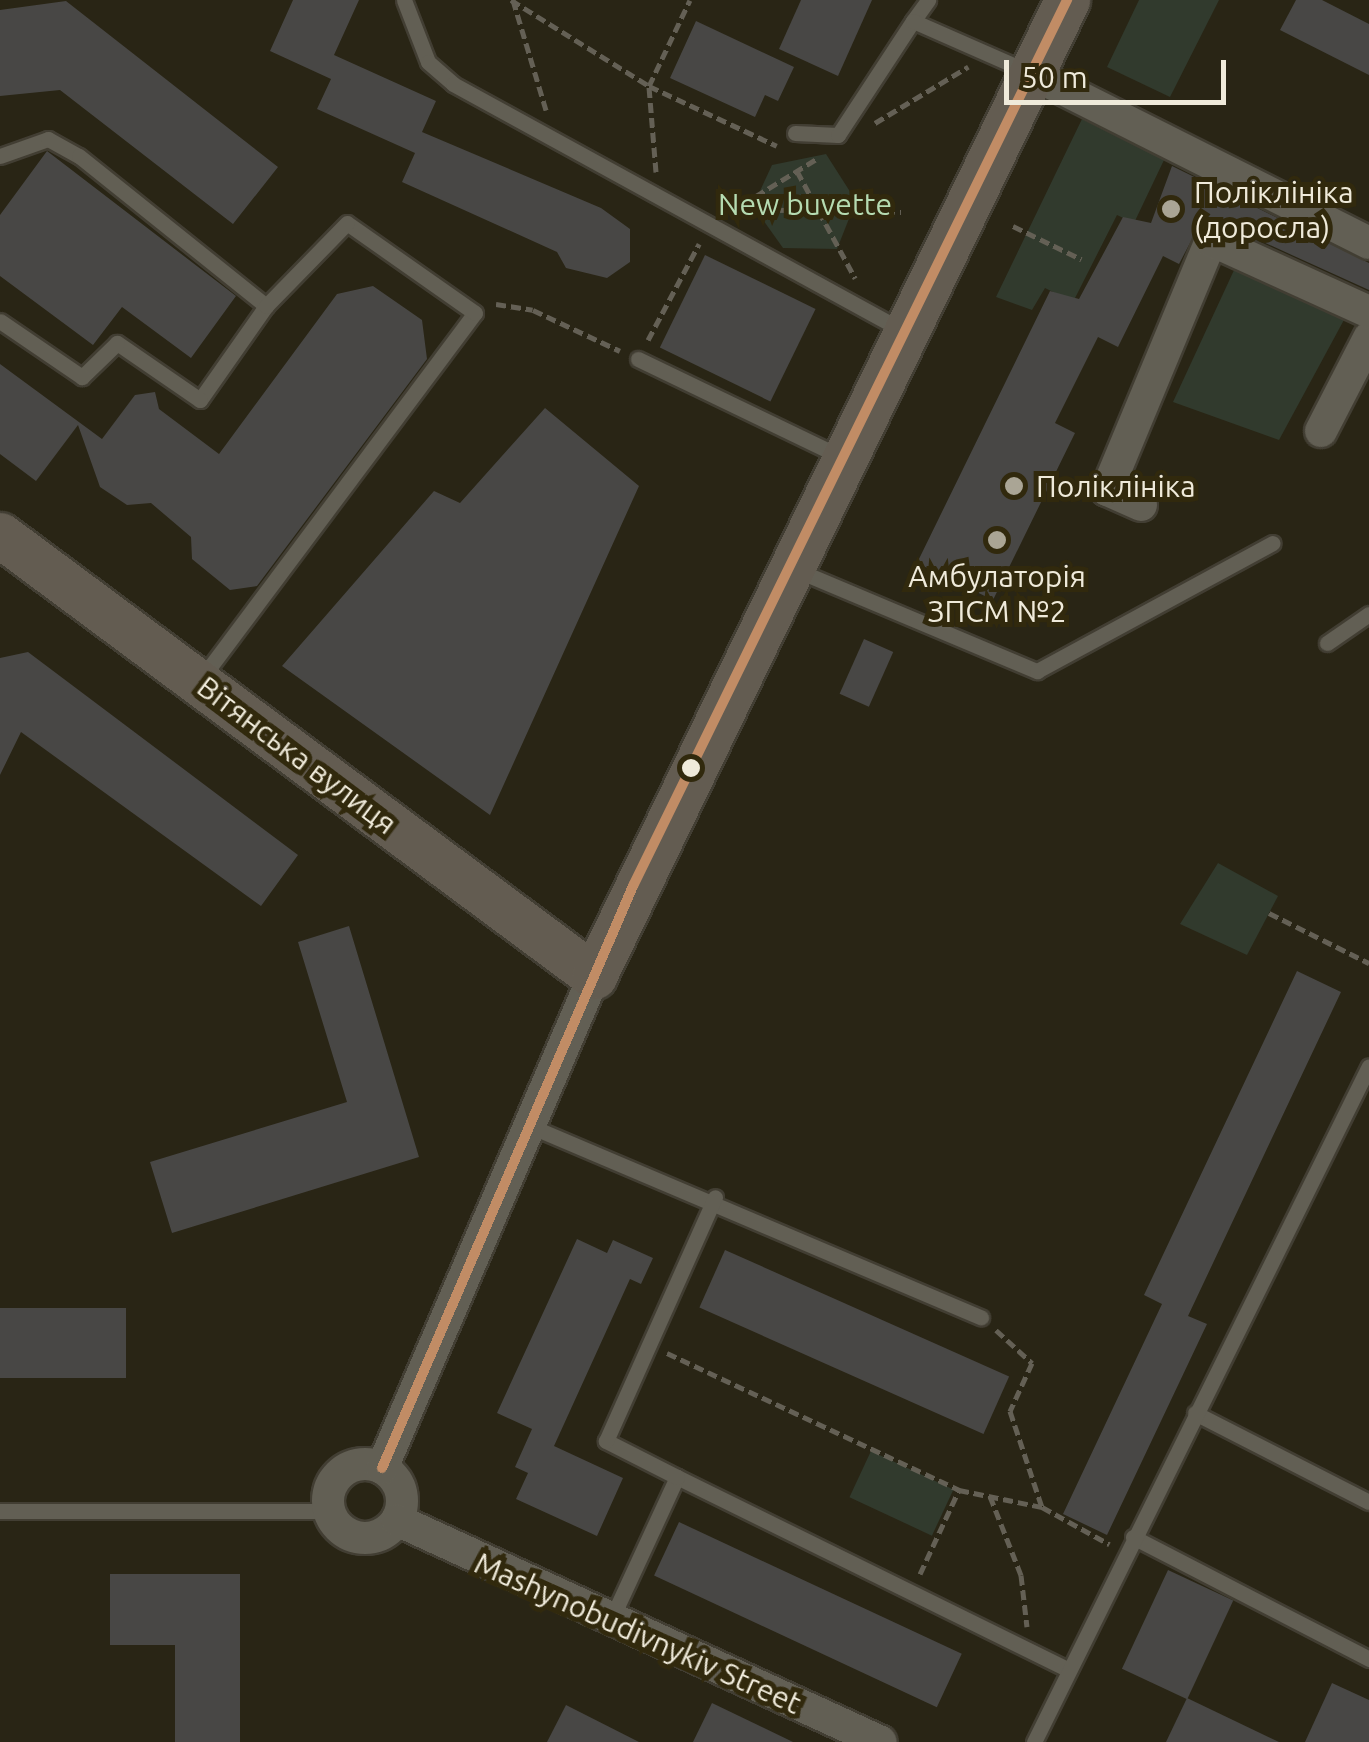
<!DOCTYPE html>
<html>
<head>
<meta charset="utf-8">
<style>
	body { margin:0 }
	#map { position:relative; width:1369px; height:1742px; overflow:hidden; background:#292515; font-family:Ubuntu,sans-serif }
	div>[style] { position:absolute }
	.green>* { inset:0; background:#313a2d; transform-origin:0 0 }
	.building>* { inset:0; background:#484745; transform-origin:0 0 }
	.path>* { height:5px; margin-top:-2.5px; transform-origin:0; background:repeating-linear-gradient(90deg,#646055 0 10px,transparent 0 15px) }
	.roads { filter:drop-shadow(2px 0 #423e33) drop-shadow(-2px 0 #423e33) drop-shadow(0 2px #423e33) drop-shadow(0 -2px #423e33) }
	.lane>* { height:15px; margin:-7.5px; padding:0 7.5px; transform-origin:7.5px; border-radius:7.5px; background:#625f54 }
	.street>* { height:32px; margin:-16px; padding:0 16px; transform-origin:16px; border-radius:16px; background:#625f54 }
	.street>.ring { margin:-16px; padding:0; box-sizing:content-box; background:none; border:32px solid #625f54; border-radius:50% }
	.secondary>* { height:45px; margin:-22.5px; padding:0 22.5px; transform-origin:22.5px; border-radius:22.5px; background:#635c51 }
	.bus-1>* { height:10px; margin:-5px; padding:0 5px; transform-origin:5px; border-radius:5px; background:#c18c65 }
	.dots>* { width:28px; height:28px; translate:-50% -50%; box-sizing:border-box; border:5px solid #31290d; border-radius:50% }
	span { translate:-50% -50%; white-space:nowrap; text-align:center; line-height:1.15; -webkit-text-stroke:10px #31290d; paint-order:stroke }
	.poi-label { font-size:30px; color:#efeada }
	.left { translate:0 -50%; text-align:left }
	.park-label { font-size:30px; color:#b5dbb1 }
	.street-label { font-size:30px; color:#efeada }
	.scale { position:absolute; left:1004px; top:60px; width:222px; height:45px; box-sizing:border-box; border:5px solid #efeada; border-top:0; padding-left:12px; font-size:30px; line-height:35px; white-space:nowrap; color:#efeada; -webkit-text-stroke:8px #31290d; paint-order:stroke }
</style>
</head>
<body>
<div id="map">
	<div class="green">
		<div style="clip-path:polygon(1139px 0,1219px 0,1170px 97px,1107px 67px)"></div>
		<div style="clip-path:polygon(1082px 119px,1164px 160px,1134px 223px,1117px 215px,1073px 302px,1045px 288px,1032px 310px,996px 297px)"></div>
		<div style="clip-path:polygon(826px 154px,856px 201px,837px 249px,783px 248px,753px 206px,772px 165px)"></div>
		<div style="clip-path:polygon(1235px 268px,1345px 318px,1279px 440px,1173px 402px)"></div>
		<div style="clip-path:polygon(1218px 863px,1278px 896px,1247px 955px,1180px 924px)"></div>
		<div style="left:871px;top:1451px;width:91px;height:51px;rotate:25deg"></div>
	</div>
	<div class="building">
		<div style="clip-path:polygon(293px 0,359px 0,334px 55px,436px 101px,422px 132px,601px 208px,630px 229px,630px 262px,607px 278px,566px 268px,557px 252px,402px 182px,415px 153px,317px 109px,331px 79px,270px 51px)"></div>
		<div style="clip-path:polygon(801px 0,872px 0,838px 76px,779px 49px)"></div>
		<div style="clip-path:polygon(1296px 0,1322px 0,1369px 24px,1369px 75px,1280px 30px)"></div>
		<div style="clip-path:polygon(66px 1px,278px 167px,233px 224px,60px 90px,0 96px,0 10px)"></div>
		<div style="clip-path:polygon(696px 21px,794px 67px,778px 101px,765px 95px,755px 117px,670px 78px)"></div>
		<div style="clip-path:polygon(47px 151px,236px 296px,191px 358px,122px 307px,93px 345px,0 276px,0 215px)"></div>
		<div style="clip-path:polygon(1172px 166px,1369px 263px,1369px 290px,1219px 222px,1200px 224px,1179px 264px,1163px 256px,1118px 347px,1098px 337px,1055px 423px,1075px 433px,993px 600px,917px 563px,1050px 291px,1079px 299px,1123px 217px,1151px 223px)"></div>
		<div style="left:705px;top:255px;width:123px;height:103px;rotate:26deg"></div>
		<div style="clip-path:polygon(373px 286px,422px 320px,427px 359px,257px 586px,230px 590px,192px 559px,191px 537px,151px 503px,127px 505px,100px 487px,78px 425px,36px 481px,0 454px,0 364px,102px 439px,135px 395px,155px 392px,159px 409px,219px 454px,337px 294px)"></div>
		<div style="clip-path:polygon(545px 408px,639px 486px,490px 815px,282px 666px,434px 491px,460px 503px)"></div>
		<div style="left:864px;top:639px;width:32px;height:60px;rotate:24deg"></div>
		<div style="clip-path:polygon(28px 652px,298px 855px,261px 906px,21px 732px,0 775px,0 658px)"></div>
		<div style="clip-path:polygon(349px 926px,419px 1157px,172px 1233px,150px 1162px,347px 1102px,298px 942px)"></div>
		<div style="clip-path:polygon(1297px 971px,1341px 992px,1188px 1316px,1207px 1324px,1107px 1535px,1063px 1514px,1162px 1304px,1144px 1295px)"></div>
		<div style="clip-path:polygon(577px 1239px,607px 1253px,613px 1240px,653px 1258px,641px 1284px,630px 1279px,554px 1446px,623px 1478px,597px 1536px,516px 1499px,528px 1473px,515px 1467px,532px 1429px,497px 1413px)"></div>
		<div style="left:725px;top:1250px;width:311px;height:63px;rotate:24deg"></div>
		<div style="left:0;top:1308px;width:126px;height:70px"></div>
		<div style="left:679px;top:1522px;width:312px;height:59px;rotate:25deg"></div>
		<div style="left:1168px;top:1570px;width:72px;height:109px;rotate:25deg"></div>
		<div style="clip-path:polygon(110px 1574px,240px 1574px,240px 1742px,175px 1742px,175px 1645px,110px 1645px)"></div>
		<div style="clip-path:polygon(1332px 1683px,1369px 1700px,1369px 1742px,1305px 1742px)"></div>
		<div style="clip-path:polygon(1187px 1698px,1279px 1742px,1166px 1742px)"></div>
		<div style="clip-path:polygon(712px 1703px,793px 1742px,693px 1742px)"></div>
		<div style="clip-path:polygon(566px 1705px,639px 1742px,547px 1742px)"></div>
	</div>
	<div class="path">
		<div style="left:511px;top:0;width:163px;rotate:31.9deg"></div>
		<div style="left:649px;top:86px;width:141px;rotate:25.1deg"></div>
		<div style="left:513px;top:0;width:115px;rotate:73.3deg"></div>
		<div style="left:875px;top:123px;width:109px;rotate:-31.1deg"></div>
		<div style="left:797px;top:171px;width:122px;rotate:61.5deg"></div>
		<div style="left:656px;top:172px;width:86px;rotate:-94.7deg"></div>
		<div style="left:649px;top:86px;width:95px;rotate:-64.5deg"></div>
		<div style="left:735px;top:209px;width:166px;rotate:1deg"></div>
		<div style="left:730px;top:212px;width:103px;rotate:-31.5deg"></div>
		<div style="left:1013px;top:226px;width:76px;rotate:25.9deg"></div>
		<div style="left:496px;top:304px;width:37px;rotate:9deg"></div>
		<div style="left:533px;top:310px;width:96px;rotate:25.2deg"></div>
		<div style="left:648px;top:340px;width:109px;rotate:-62deg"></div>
		<div style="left:1269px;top:913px;width:112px;rotate:26.6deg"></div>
		<div style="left:996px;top:1330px;width:49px;rotate:42.5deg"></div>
		<div style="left:1032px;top:1363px;width:53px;rotate:114.6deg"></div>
		<div style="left:1010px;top:1411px;width:101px;rotate:71.6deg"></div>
		<div style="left:667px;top:1353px;width:323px;rotate:25.1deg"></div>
		<div style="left:959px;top:1490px;width:85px;rotate:11.6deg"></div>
		<div style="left:1042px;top:1507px;width:77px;rotate:28.9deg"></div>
		<div style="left:990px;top:1496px;width:85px;rotate:68.6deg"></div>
		<div style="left:1021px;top:1575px;width:52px;rotate:83.4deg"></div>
		<div style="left:920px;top:1574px;width:93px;rotate:-65.1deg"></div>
		<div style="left:393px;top:1741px;width:1px;rotate:90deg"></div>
	</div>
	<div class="roads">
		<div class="lane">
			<div style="left:404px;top:0;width:66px;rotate:68.8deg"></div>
			<div style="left:428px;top:62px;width:33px;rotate:41deg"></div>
			<div style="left:453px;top:84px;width:510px;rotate:28.73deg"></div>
			<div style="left:913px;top:21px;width:26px;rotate:-54deg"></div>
			<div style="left:795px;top:133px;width:43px;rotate:2.7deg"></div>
			<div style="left:838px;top:135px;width:136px;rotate:-56.7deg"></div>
			<div style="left:913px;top:21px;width:127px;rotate:23.7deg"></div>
			<div style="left:0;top:156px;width:51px;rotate:-19.5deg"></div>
			<div style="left:48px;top:139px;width:35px;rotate:29deg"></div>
			<div style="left:79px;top:156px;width:240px;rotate:38.7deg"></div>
			<div style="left:266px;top:306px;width:115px;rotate:125.1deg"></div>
			<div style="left:200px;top:400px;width:101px;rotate:-145.5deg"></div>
			<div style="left:117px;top:343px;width:49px;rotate:135.8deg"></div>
			<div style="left:82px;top:377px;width:99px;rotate:-145.7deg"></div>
			<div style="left:638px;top:359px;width:224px;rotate:25.7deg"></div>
			<div style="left:794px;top:569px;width:264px;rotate:22.8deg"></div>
			<div style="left:1037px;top:671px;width:268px;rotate:-28.5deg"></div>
			<div style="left:1327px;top:643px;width:51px;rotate:-34.6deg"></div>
			<div style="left:201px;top:679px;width:457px;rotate:-53.2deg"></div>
			<div style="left:475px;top:313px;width:156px;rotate:-144.9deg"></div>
			<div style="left:347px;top:223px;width:116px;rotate:134.3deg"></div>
			<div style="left:530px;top:1126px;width:490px;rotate:23deg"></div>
			<div style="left:1195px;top:1413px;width:195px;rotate:27.1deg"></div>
			<div style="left:677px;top:1477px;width:437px;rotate:26.2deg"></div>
			<div style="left:0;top:1511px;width:330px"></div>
			<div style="left:1133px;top:1537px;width:266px;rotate:27.3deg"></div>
			<div style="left:610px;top:1622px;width:160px;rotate:-65.2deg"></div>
			<div style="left:677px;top:1477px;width:80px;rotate:-153.1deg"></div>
			<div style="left:606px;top:1441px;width:267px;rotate:-65.9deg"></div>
			<div style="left:1034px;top:1742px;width:754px;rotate:-63.64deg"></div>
		</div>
		<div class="street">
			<div style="left:1033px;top:74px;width:376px;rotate:26.7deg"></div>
			<div style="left:1321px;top:431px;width:105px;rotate:-62.7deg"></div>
			<div style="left:1141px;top:505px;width:37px;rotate:-156deg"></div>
			<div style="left:1107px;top:490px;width:271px;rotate:-67.4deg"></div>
			<div style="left:1211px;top:240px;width:174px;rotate:24.5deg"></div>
			<div class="ring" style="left:328px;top:1464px;width:42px;height:42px"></div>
			<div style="left:382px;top:1468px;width:536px;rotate:-66.69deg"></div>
			<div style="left:397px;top:1520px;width:532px;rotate:24.64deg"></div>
		</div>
		<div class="secondary">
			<div style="left:0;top:535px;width:740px;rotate:36.59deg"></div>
			<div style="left:594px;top:976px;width:1085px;rotate:-64.14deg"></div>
		</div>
	</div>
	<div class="bus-1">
		<div style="left:382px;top:1468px;width:634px;rotate:-66.67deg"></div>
		<div style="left:633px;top:886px;width:987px;rotate:-63.9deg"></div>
	</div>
	<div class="dots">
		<div style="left:1171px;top:209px;background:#aaa595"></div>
		<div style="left:1014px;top:486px;background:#aaa595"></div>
		<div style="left:997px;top:540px;background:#aaa595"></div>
		<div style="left:691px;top:768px;background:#efeada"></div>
	</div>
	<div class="poi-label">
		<span class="left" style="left:1194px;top:209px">Поліклініка<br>(доросла)</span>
		<span class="left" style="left:1036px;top:486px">Поліклініка</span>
		<span style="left:997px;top:593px">Амбулаторія<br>ЗПСМ №2</span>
	</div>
	<div class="park-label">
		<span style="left:805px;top:204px">New buvette</span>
	</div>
	<div class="street-label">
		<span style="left:297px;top:755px;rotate:37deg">Вітянська вулиця</span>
		<span style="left:638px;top:1633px;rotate:24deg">Mashynobudivnykiv Street</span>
	</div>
	<div class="scale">50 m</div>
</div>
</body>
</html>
